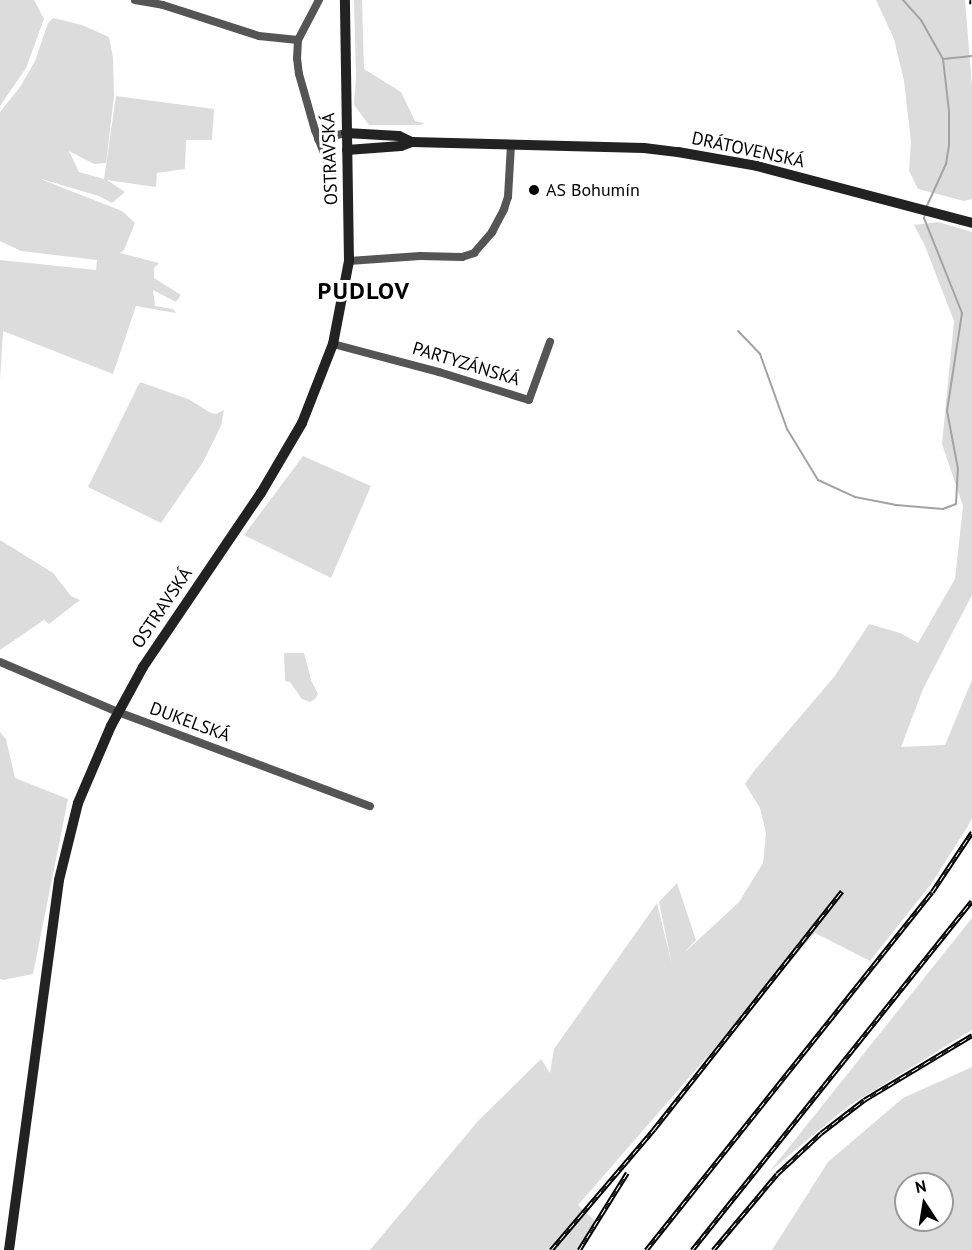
<!DOCTYPE html>
<html>
<head>
<meta charset="utf-8">
<style>
	body { margin:0 }
	#map { position:relative; width:972px; height:1250px; overflow:hidden; background:#fff; font-family:"PT Sans",sans-serif }
	div>[style] { position:absolute }
	.green>* { inset:0; background:#dcdcdc }
	.stream>* { height:2px; margin:-1px; padding:0 1px; transform-origin:1px; border-radius:1px; background:#a3a3a3 }
	.street>* { height:8px; margin:-4px; padding:0 4px; transform-origin:4px; border-radius:4px; background:#555 }
	.secondary>* { height:10px; margin:-5px; padding:0 5px; transform-origin:5px; border-radius:5px; background:#222 }
	.rail>* { height:4.5px; margin-top:-2.25px; transform-origin:0; background:repeating-linear-gradient(90deg,#fff 0 7px,#000 0 14px); box-sizing:border-box; border-block:2px solid #000 }
	.dots>* { width:16px; height:16px; translate:-50% -50%; box-sizing:border-box; border:3px solid #fff; border-radius:50% }
	span { translate:-50% -50%; white-space:nowrap; text-align:center; line-height:1.15; -webkit-text-stroke:6px #fff; paint-order:stroke }
	.street-label { font-size:18px; color:#000 }
	.poi-label { font-size:18px; color:#000 }
	.left { translate:0 -50%; text-align:left }
	.district-label { font-size:24px; color:#000; font-weight:700; letter-spacing:1.5px }
	.north { position:absolute; left:894px; top:1172px; width:60px; height:60px; box-sizing:border-box; background:#fff; border:2px solid #999; border-radius:50%; rotate:348deg; font-size:16px; font-weight:700; line-height:24px; text-align:center; color:#000 }
	.north::after { content:''; display:block; margin:auto; width:21px; height:27px; background:#000; clip-path:polygon(50% 0,100% 100%,50% 72%,0 100%) }
</style>
</head>
<body>
<div id="map">
	<div class="green">
		<div style="clip-path:polygon(0 0,34px 0,44px 19px,26px 68px,0 106px)"></div>
		<div style="clip-path:polygon(354px 0,362px 0,364px 69px,401px 92px,415px 121px,424px 123px,421px 125px,369px 125px,354px 105px,356px 77px)"></div>
		<div style="clip-path:polygon(876px 0,965px 0,972px 86px,972px 199px,964px 201px,918px 189px,909px 171px,911px 142px,904px 81px,894px 39px)"></div>
		<div style="clip-path:polygon(53px 18px,82px 25px,109px 37px,113px 58px,114px 96px,106px 163px,94px 164px,69px 151px,79px 172px,104px 179px,116px 96px,214px 109px,212px 140px,186px 140px,185px 169px,157px 173px,156px 187px,107px 180px,125px 192px,112px 203px,99px 196px,38px 178px,122px 211px,135px 223px,124px 250px,120px 253px,159px 263px,154px 268px,154px 278px,181px 295px,176px 302px,153px 290px,155px 306px,173px 309px,176px 313px,136px 306px,113px 374px,3px 331px,0 380px,0 260px,96px 270px,97px 260px,21px 251px,0 241px,0 112px,20px 87px,35px 61px,48px 23px)"></div>
		<div style="clip-path:polygon(938px 222px,972px 232px,972px 595px,923px 689px,901px 747px,945px 745px,972px 680px,972px 818px,968px 826px,931px 884px,870px 961px,815px 933px,578px 1205px,595px 1221px,577px 1250px,370px 1250px,478px 1121px,541px 1059px,550px 1073px,554px 1049px,657px 903px,672px 965px,659px 902px,677px 883px,696px 940px,684px 953px,739px 902px,763px 863px,766px 833px,760px 808px,745px 784px,754px 771px,834px 677px,869px 624px,900px 633px,918px 643px,955px 579px,963px 506px,942px 444px,954px 321px,925px 246px,914px 225px)"></div>
		<div style="clip-path:polygon(140px 382px,188px 399px,211px 413px,216px 414px,224px 410px,221px 426px,203px 462px,161px 523px,88px 487px)"></div>
		<div style="clip-path:polygon(303px 456px,371px 486px,331px 578px,244px 535px)"></div>
		<div style="clip-path:polygon(0 540px,53px 573px,71px 596px,80px 600px,49px 624px,44px 620px,0 650px)"></div>
		<div style="clip-path:polygon(284px 653px,304px 653px,311px 680px,318px 694px,315px 699px,310px 702px,302px 699px,290px 682px,285px 681px)"></div>
		<div style="clip-path:polygon(0 732px,6px 739px,15px 778px,68px 799px,33px 974px,3px 980px,0 979px)"></div>
		<div style="clip-path:polygon(972px 918px,972px 1030px,847px 1107px,770px 1171px)"></div>
		<div style="clip-path:polygon(evenodd,972px 1067px,972px 1250px,772px 1250px,828px 1162px,903px 1098px,972px 1067px,906px 1184px,942px 1184px,942px 1220px,906px 1220px,906px 1184px)"></div>
	</div>
	<div class="stream">
		<div style="left:903px;top:0;width:27px;rotate:48deg"></div>
		<div style="left:921px;top:20px;width:45px;rotate:60.6deg"></div>
		<div style="left:943px;top:59px;width:29px;rotate:-6deg"></div>
		<div style="left:926px;top:208px;width:48px;rotate:-65.6deg"></div>
		<div style="left:946px;top:164px;width:18px;rotate:-81deg"></div>
		<div style="left:949px;top:146px;width:35px;rotate:-90deg"></div>
		<div style="left:949px;top:111px;width:52px;rotate:-96.6deg"></div>
		<div style="left:738px;top:331px;width:32px;rotate:46deg"></div>
		<div style="left:760px;top:354px;width:80px;rotate:70.2deg"></div>
		<div style="left:787px;top:429px;width:60px;rotate:58.7deg"></div>
		<div style="left:818px;top:480px;width:41px;rotate:24.7deg"></div>
		<div style="left:855px;top:497px;width:42px;rotate:11deg"></div>
		<div style="left:896px;top:505px;width:47px;rotate:4.9deg"></div>
		<div style="left:943px;top:509px;width:14px;rotate:-21deg"></div>
		<div style="left:956px;top:504px;width:35px;rotate:-87deg"></div>
		<div style="left:958px;top:469px;width:59px;rotate:-100.7deg"></div>
		<div style="left:947px;top:411px;width:99px;rotate:-81.3deg"></div>
		<div style="left:962px;top:313px;width:102px;rotate:-111.8deg"></div>
		<div style="left:924px;top:218px;width:4px;rotate:-76deg"></div>
	</div>
	<div class="street">
		<div style="left:135px;top:0;width:28px;rotate:10deg"></div>
		<div style="left:163px;top:5px;width:101px;rotate:17.9deg"></div>
		<div style="left:259px;top:36px;width:39px;rotate:6deg"></div>
		<div style="left:319px;top:0;width:45px;rotate:117.7deg"></div>
		<div style="left:298px;top:40px;width:18px;rotate:93deg"></div>
		<div style="left:297px;top:58px;width:16px;rotate:83deg"></div>
		<div style="left:299px;top:74px;width:58px;rotate:74.1deg"></div>
		<div style="left:315px;top:130px;width:53px;rotate:68.8deg"></div>
		<div style="left:318px;top:139px;width:29px;rotate:-12deg"></div>
		<div style="left:349px;top:261px;width:71px;rotate:-4deg"></div>
		<div style="left:420px;top:256px;width:42px;rotate:1.4deg"></div>
		<div style="left:462px;top:257px;width:13px;rotate:-18deg"></div>
		<div style="left:474px;top:253px;width:28px;rotate:-49deg"></div>
		<div style="left:492px;top:232px;width:26px;rotate:-62deg"></div>
		<div style="left:504px;top:209px;width:13px;rotate:-72deg"></div>
		<div style="left:508px;top:197px;width:52px;rotate:-86.7deg"></div>
		<div style="left:333px;top:344px;width:110px;rotate:14.8deg"></div>
		<div style="left:439px;top:372px;width:94px;rotate:17.3deg"></div>
		<div style="left:529px;top:400px;width:62px;rotate:-70.1deg"></div>
		<div style="left:0;top:662px;width:128px;rotate:23deg"></div>
		<div style="left:118px;top:712px;width:269px;rotate:20.5deg"></div>
	</div>
	<div class="secondary">
		<div style="left:346px;top:133px;width:53px;rotate:3.2deg"></div>
		<div style="left:399px;top:136px;width:14px;rotate:25deg"></div>
		<div style="left:412px;top:142px;width:232px;rotate:1.5deg"></div>
		<div style="left:644px;top:148px;width:34px;rotate:7deg"></div>
		<div style="left:678px;top:152px;width:80px;rotate:10deg"></div>
		<div style="left:757px;top:166px;width:222px;rotate:14.8deg"></div>
		<div style="left:347px;top:150px;width:54px;rotate:-4.2deg"></div>
		<div style="left:401px;top:146px;width:12px;rotate:-20deg"></div>
		<div style="left:9px;top:1250px;width:373px;rotate:-82.3deg"></div>
		<div style="left:59px;top:880px;width:79px;rotate:-76.1deg"></div>
		<div style="left:78px;top:803px;width:84px;rotate:-66.8deg"></div>
		<div style="left:111px;top:726px;width:67px;rotate:-61.5deg"></div>
		<div style="left:143px;top:667px;width:210px;rotate:-55.9deg"></div>
		<div style="left:261px;top:493px;width:81px;rotate:-59.6deg"></div>
		<div style="left:302px;top:423px;width:85px;rotate:-68.6deg"></div>
		<div style="left:333px;top:344px;width:85px;rotate:-79.1deg"></div>
		<div style="left:349px;top:261px;width:261px;rotate:-90.9deg"></div>
	</div>
	<div class="rail">
		<div style="left:972px;top:0;width:4px;rotate:90deg"></div>
		<div style="left:551px;top:1250px;width:159px;rotate:-49.6deg"></div>
		<div style="left:654px;top:1129px;width:303px;rotate:-51.7deg"></div>
		<div style="left:579px;top:1250px;width:91px;rotate:-58.1deg"></div>
		<div style="left:646px;top:1250px;width:458px;rotate:-51.4deg"></div>
		<div style="left:932px;top:892px;width:72px;rotate:-56.3deg"></div>
		<div style="left:692px;top:1250px;width:447px;rotate:-51.3deg"></div>
		<div style="left:713px;top:1250px;width:99px;rotate:-49.9deg"></div>
		<div style="left:777px;top:1174px;width:60px;rotate:-43deg"></div>
		<div style="left:821px;top:1133px;width:54px;rotate:-37.5deg"></div>
		<div style="left:864px;top:1100px;width:126px;rotate:-31deg"></div>
	</div>
	<div class="dots">
		<div style="left:534px;top:190px;background:#000"></div>
	</div>
	<div class="street-label">
		<span style="left:748px;top:150px;rotate:12deg">DRÁTOVENSKÁ</span>
		<span style="left:330px;top:159px;rotate:-92deg">OSTRAVSKÁ</span>
		<span style="left:466px;top:364px;rotate:17deg">PARTYZÁNSKÁ</span>
		<span style="left:162px;top:608px;rotate:-56deg">OSTRAVSKÁ</span>
		<span style="left:190px;top:722px;rotate:20deg">DUKELSKÁ</span>
	</div>
	<div class="poi-label">
		<span class="left" style="left:546px;top:190px">AS Bohumín</span>
	</div>
	<div class="district-label">
		<span style="left:364px;top:291px">PUDLOV</span>
	</div>
	<div class="north">N</div>
</div>
</body>
</html>
